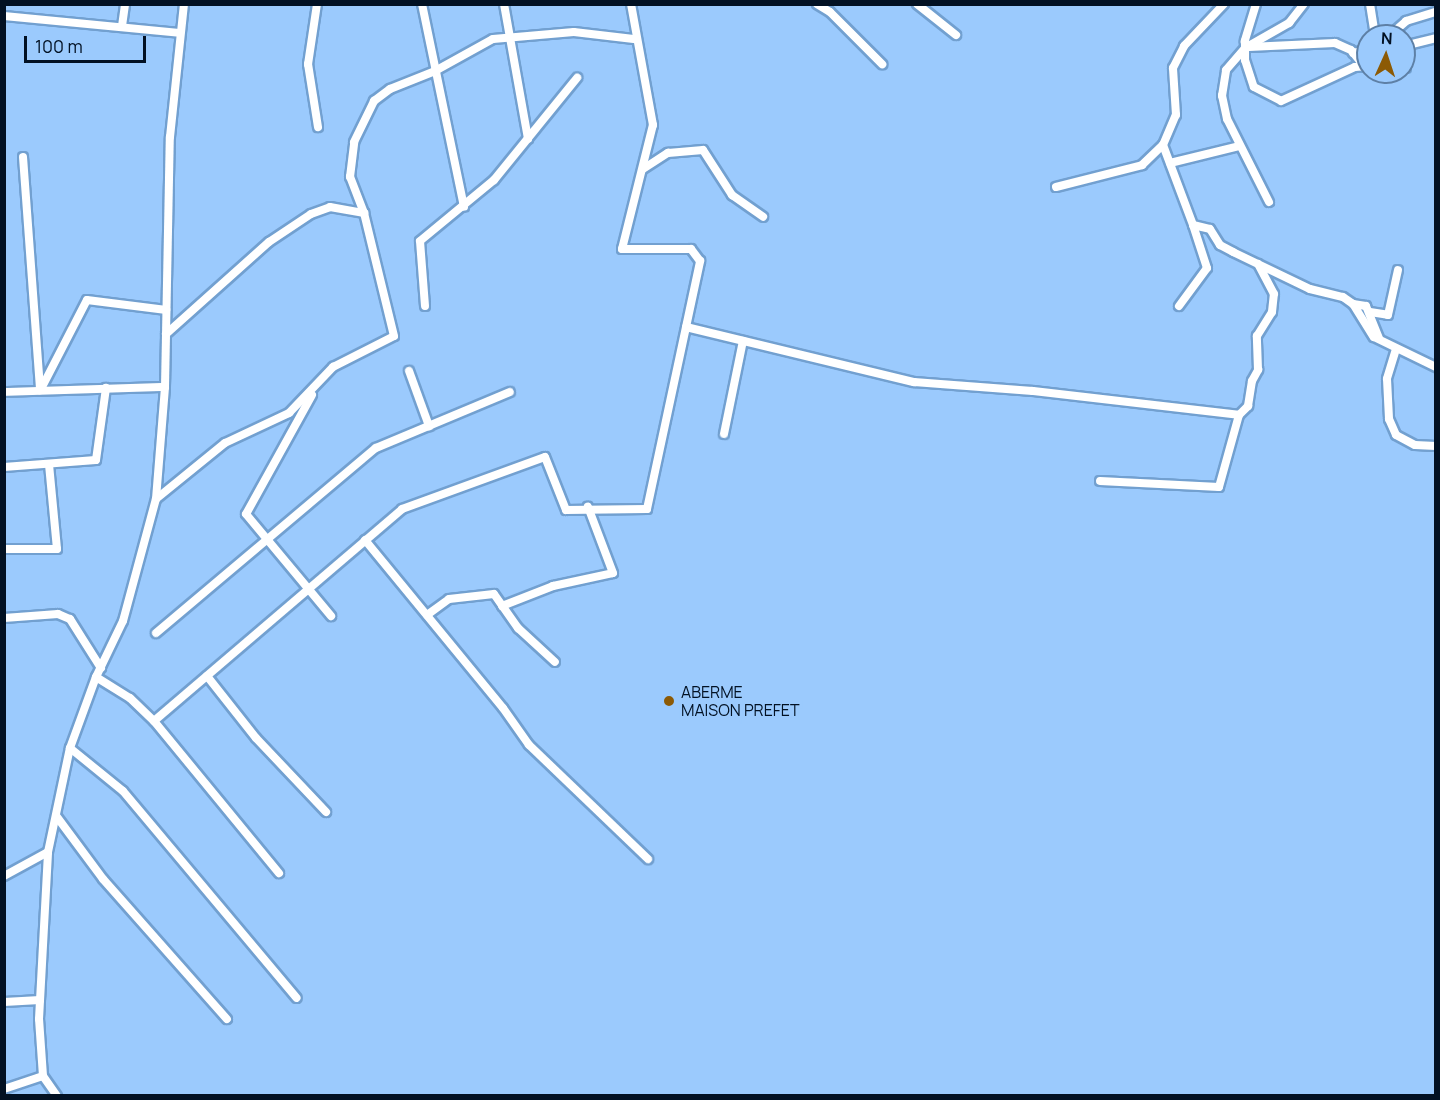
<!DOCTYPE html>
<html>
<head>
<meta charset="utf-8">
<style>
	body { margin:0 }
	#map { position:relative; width:1440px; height:1100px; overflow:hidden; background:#9bcafd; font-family:Manrope,sans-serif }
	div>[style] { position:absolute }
	.roads { filter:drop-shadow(2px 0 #72a0d0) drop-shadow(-2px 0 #72a0d0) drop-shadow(0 2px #72a0d0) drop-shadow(0 -2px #72a0d0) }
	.minor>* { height:8px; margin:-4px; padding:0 4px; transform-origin:4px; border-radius:4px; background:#fff }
	.dots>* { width:16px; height:16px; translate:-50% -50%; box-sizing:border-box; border:3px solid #9bcafd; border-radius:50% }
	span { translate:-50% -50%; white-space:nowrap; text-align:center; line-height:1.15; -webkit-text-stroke:6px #9bcafd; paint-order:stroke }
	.poi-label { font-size:16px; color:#021123 }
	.left { translate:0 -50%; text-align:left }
	.frame { position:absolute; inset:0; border:6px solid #021123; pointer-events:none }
	.north { position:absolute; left:1356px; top:24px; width:60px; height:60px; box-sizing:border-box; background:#9bcafd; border:2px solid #5e80a6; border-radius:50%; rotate:3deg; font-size:16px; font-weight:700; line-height:24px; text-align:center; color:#021123 }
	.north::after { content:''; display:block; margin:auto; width:21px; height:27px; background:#8c5a05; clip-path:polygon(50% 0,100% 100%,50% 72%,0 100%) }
	.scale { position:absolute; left:24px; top:36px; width:122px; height:27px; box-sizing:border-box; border:3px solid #021123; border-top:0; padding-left:8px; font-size:18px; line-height:21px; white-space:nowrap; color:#021123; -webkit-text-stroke:4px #9bcafd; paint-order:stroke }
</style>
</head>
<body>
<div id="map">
	<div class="roads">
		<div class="minor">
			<div style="left:317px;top:4px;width:61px;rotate:98.5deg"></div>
			<div style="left:308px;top:64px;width:64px;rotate:81deg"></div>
			<div style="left:422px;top:4px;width:207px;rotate:78.3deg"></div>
			<div style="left:504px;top:4px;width:137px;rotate:79.9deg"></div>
			<div style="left:817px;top:4px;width:15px;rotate:32deg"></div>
			<div style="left:830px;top:12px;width:74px;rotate:45deg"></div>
			<div style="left:917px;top:4px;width:50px;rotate:38.5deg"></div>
			<div style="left:1256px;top:4px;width:39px;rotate:107deg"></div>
			<div style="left:1245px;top:41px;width:19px;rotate:90deg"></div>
			<div style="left:1245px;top:60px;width:28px;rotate:72deg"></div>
			<div style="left:1254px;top:87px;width:30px;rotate:27deg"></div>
			<div style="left:1281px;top:101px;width:81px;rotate:-24.7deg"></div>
			<div style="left:1355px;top:67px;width:13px;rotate:-4deg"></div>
			<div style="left:1370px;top:4px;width:32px;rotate:81deg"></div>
			<div style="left:4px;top:16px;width:176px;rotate:5.5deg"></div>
			<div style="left:122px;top:26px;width:22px;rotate:-82deg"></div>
			<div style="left:1389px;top:36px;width:23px;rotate:-41deg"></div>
			<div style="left:1406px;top:21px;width:31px;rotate:-17deg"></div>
			<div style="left:1404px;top:46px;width:33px;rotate:-14deg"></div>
			<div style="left:1249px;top:47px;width:86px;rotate:-2.7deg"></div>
			<div style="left:1335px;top:43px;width:17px;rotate:24deg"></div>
			<div style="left:1351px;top:50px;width:21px;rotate:51deg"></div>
			<div style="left:1353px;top:53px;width:16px;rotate:-15deg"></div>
			<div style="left:1404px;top:68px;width:2px"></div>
			<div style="left:1163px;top:145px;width:85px;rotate:69.4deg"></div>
			<div style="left:1193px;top:225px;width:17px;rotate:13deg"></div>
			<div style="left:1210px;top:229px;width:19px;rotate:58deg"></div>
			<div style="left:1220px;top:245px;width:15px;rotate:28deg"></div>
			<div style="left:1233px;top:252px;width:85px;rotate:25.7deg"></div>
			<div style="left:1310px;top:289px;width:34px;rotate:14deg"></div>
			<div style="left:1343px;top:297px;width:12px;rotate:35deg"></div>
			<div style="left:1353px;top:304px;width:39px;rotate:58deg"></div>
			<div style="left:1374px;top:337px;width:69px;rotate:25.8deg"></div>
			<div style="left:23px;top:157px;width:234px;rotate:85.8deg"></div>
			<div style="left:1170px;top:163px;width:71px;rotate:-13.8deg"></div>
			<div style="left:643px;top:169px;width:30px;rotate:-33deg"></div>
			<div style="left:668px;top:153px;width:35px;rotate:-5deg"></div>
			<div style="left:703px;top:150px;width:54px;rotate:57.2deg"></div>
			<div style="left:732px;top:195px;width:38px;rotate:35deg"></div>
			<div style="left:1056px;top:187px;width:89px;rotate:-14.3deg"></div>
			<div style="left:1142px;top:165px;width:29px;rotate:-44deg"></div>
			<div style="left:1163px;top:145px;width:33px;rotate:-67deg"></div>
			<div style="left:1176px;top:115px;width:47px;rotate:-93.7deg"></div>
			<div style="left:1173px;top:68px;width:25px;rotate:-63deg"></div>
			<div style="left:1184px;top:46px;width:58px;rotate:-46.4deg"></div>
			<div style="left:1269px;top:202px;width:93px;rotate:-116.8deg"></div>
			<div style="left:1227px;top:119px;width:24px;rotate:-102deg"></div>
			<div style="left:1222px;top:96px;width:26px;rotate:-81deg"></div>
			<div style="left:1226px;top:70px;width:29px;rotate:-49deg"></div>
			<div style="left:1245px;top:48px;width:51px;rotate:-29.6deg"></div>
			<div style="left:1289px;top:23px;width:24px;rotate:-52deg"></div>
			<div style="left:1353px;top:304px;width:13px;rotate:9deg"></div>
			<div style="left:1366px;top:306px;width:35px;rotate:68deg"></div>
			<div style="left:425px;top:306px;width:65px;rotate:-94.4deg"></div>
			<div style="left:420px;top:241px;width:96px;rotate:-39.5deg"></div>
			<div style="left:494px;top:180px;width:132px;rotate:-50.9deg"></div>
			<div style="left:1179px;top:306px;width:47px;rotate:-53.6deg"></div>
			<div style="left:1207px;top:268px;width:45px;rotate:-108deg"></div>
			<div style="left:1370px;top:312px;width:18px;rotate:9deg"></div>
			<div style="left:1388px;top:315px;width:46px;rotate:-77.5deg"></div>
			<div style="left:686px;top:327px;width:235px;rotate:13.6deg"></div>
			<div style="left:914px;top:382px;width:119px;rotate:4.3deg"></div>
			<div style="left:1033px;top:391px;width:207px;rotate:6.6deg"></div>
			<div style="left:166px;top:334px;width:138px;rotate:-41.8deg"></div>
			<div style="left:269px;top:242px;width:50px;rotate:-33.7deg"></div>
			<div style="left:311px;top:214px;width:20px;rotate:-20deg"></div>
			<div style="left:330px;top:207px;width:35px;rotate:10deg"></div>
			<div style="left:1396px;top:349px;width:31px;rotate:107deg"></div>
			<div style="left:1387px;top:379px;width:40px;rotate:87.1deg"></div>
			<div style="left:1389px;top:419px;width:17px;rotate:66deg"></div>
			<div style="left:1396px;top:435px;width:21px;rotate:28deg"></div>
			<div style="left:1415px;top:445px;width:21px;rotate:3deg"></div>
			<div style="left:409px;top:371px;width:59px;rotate:70deg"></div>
			<div style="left:41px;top:389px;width:100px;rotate:-62.7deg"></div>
			<div style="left:87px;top:300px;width:80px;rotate:7.2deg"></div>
			<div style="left:4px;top:392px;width:161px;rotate:-1.8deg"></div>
			<div style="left:312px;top:395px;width:136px;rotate:119deg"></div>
			<div style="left:246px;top:514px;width:133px;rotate:50.2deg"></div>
			<div style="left:724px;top:434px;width:95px;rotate:-78.5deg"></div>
			<div style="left:4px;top:467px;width:92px;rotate:-4.4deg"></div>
			<div style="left:96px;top:460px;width:73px;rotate:-82.1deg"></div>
			<div style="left:1100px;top:481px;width:119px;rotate:2.9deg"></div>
			<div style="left:1219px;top:487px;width:75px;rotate:-74.5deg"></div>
			<div style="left:1239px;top:415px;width:13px;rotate:-45deg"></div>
			<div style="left:1248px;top:406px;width:25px;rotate:-81deg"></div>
			<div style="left:1252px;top:381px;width:13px;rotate:-61deg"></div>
			<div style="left:1258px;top:370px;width:34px;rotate:-92deg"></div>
			<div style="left:1257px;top:336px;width:28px;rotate:-58deg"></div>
			<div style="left:1272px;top:312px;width:18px;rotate:-84deg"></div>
			<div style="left:1274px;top:294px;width:34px;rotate:-118deg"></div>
			<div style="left:156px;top:499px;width:89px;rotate:-39.1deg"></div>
			<div style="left:225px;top:443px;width:71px;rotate:-25.1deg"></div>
			<div style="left:289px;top:413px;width:64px;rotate:-46.3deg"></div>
			<div style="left:333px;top:367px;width:68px;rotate:-26.9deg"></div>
			<div style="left:394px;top:336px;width:127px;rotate:-103.7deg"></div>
			<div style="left:364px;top:213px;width:39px;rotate:-111deg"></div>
			<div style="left:350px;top:177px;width:35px;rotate:-83deg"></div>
			<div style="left:354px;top:142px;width:46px;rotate:-64deg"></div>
			<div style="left:374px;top:101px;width:20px;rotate:-37deg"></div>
			<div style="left:390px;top:89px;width:48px;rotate:-21.8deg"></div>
			<div style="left:435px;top:71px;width:66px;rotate:-28.9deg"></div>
			<div style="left:493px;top:39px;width:81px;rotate:-4.9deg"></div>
			<div style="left:574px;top:32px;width:60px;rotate:6.7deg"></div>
			<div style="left:365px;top:540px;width:217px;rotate:50.6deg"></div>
			<div style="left:503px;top:708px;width:45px;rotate:54.9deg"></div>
			<div style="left:529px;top:745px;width:165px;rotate:43.8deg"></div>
			<div style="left:4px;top:549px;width:53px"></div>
			<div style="left:57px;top:549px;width:85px;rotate:-95.4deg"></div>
			<div style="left:502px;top:606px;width:55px;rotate:-21.4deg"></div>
			<div style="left:553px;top:586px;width:61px;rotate:-12.2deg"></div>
			<div style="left:613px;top:573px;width:71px;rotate:-110.7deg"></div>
			<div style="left:427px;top:615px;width:27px;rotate:-36deg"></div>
			<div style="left:449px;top:599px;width:45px;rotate:-6.3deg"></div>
			<div style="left:494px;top:594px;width:42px;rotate:54.8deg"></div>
			<div style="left:518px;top:628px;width:50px;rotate:42.6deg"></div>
			<div style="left:4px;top:618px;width:54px;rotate:-4.2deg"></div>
			<div style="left:58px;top:614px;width:13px;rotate:23deg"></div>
			<div style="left:70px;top:619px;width:58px;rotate:57.7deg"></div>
			<div style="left:156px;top:633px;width:287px;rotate:-40.1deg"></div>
			<div style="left:376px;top:448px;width:145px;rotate:-22.7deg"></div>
			<div style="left:207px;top:676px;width:79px;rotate:51.7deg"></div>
			<div style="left:256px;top:738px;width:102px;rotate:46.6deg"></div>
			<div style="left:96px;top:677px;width:40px;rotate:32deg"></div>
			<div style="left:130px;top:698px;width:33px;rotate:44deg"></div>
			<div style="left:154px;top:721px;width:197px;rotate:50.6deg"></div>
			<div style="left:154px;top:721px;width:326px;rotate:-40.5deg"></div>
			<div style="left:402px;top:509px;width:152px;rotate:-20deg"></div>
			<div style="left:545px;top:457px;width:57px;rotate:68.4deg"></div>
			<div style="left:566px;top:510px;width:81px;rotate:-0.7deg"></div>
			<div style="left:647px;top:509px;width:254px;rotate:-77.9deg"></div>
			<div style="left:700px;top:261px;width:15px;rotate:-127deg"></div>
			<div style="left:691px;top:249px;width:69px;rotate:180deg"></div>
			<div style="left:622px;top:249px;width:128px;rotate:-76deg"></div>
			<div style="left:653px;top:125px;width:123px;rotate:-100.3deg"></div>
			<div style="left:70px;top:748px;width:68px;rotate:39.1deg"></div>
			<div style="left:123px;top:791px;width:270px;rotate:50deg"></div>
			<div style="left:57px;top:817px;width:77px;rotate:53.4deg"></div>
			<div style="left:103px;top:879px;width:187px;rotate:48.5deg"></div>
			<div style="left:4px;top:876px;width:50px;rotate:-28.6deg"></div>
			<div style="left:4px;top:1002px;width:36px;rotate:-3deg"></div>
			<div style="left:4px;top:1089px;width:41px;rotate:-18.4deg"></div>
			<div style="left:57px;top:1096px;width:24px;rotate:-125deg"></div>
			<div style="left:43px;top:1076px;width:57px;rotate:-94deg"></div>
			<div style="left:39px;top:1019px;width:167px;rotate:-86.9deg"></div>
			<div style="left:48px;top:852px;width:106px;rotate:-78.1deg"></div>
			<div style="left:70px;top:748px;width:76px;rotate:-69.9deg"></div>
			<div style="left:96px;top:677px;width:62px;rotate:-64.3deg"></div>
			<div style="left:123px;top:621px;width:126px;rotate:-74.9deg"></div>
			<div style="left:156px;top:499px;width:112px;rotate:-85.4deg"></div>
			<div style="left:165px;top:387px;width:250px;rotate:-88.9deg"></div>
			<div style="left:170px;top:137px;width:134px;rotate:-84deg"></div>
		</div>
	</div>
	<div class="dots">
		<div style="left:669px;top:701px;background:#8c5a05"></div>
	</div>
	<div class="poi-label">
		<span class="left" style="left:681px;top:701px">ABERME<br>MAISON PREFET</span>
	</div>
	<div class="frame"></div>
	<div class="north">N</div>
	<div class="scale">100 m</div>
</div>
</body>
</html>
